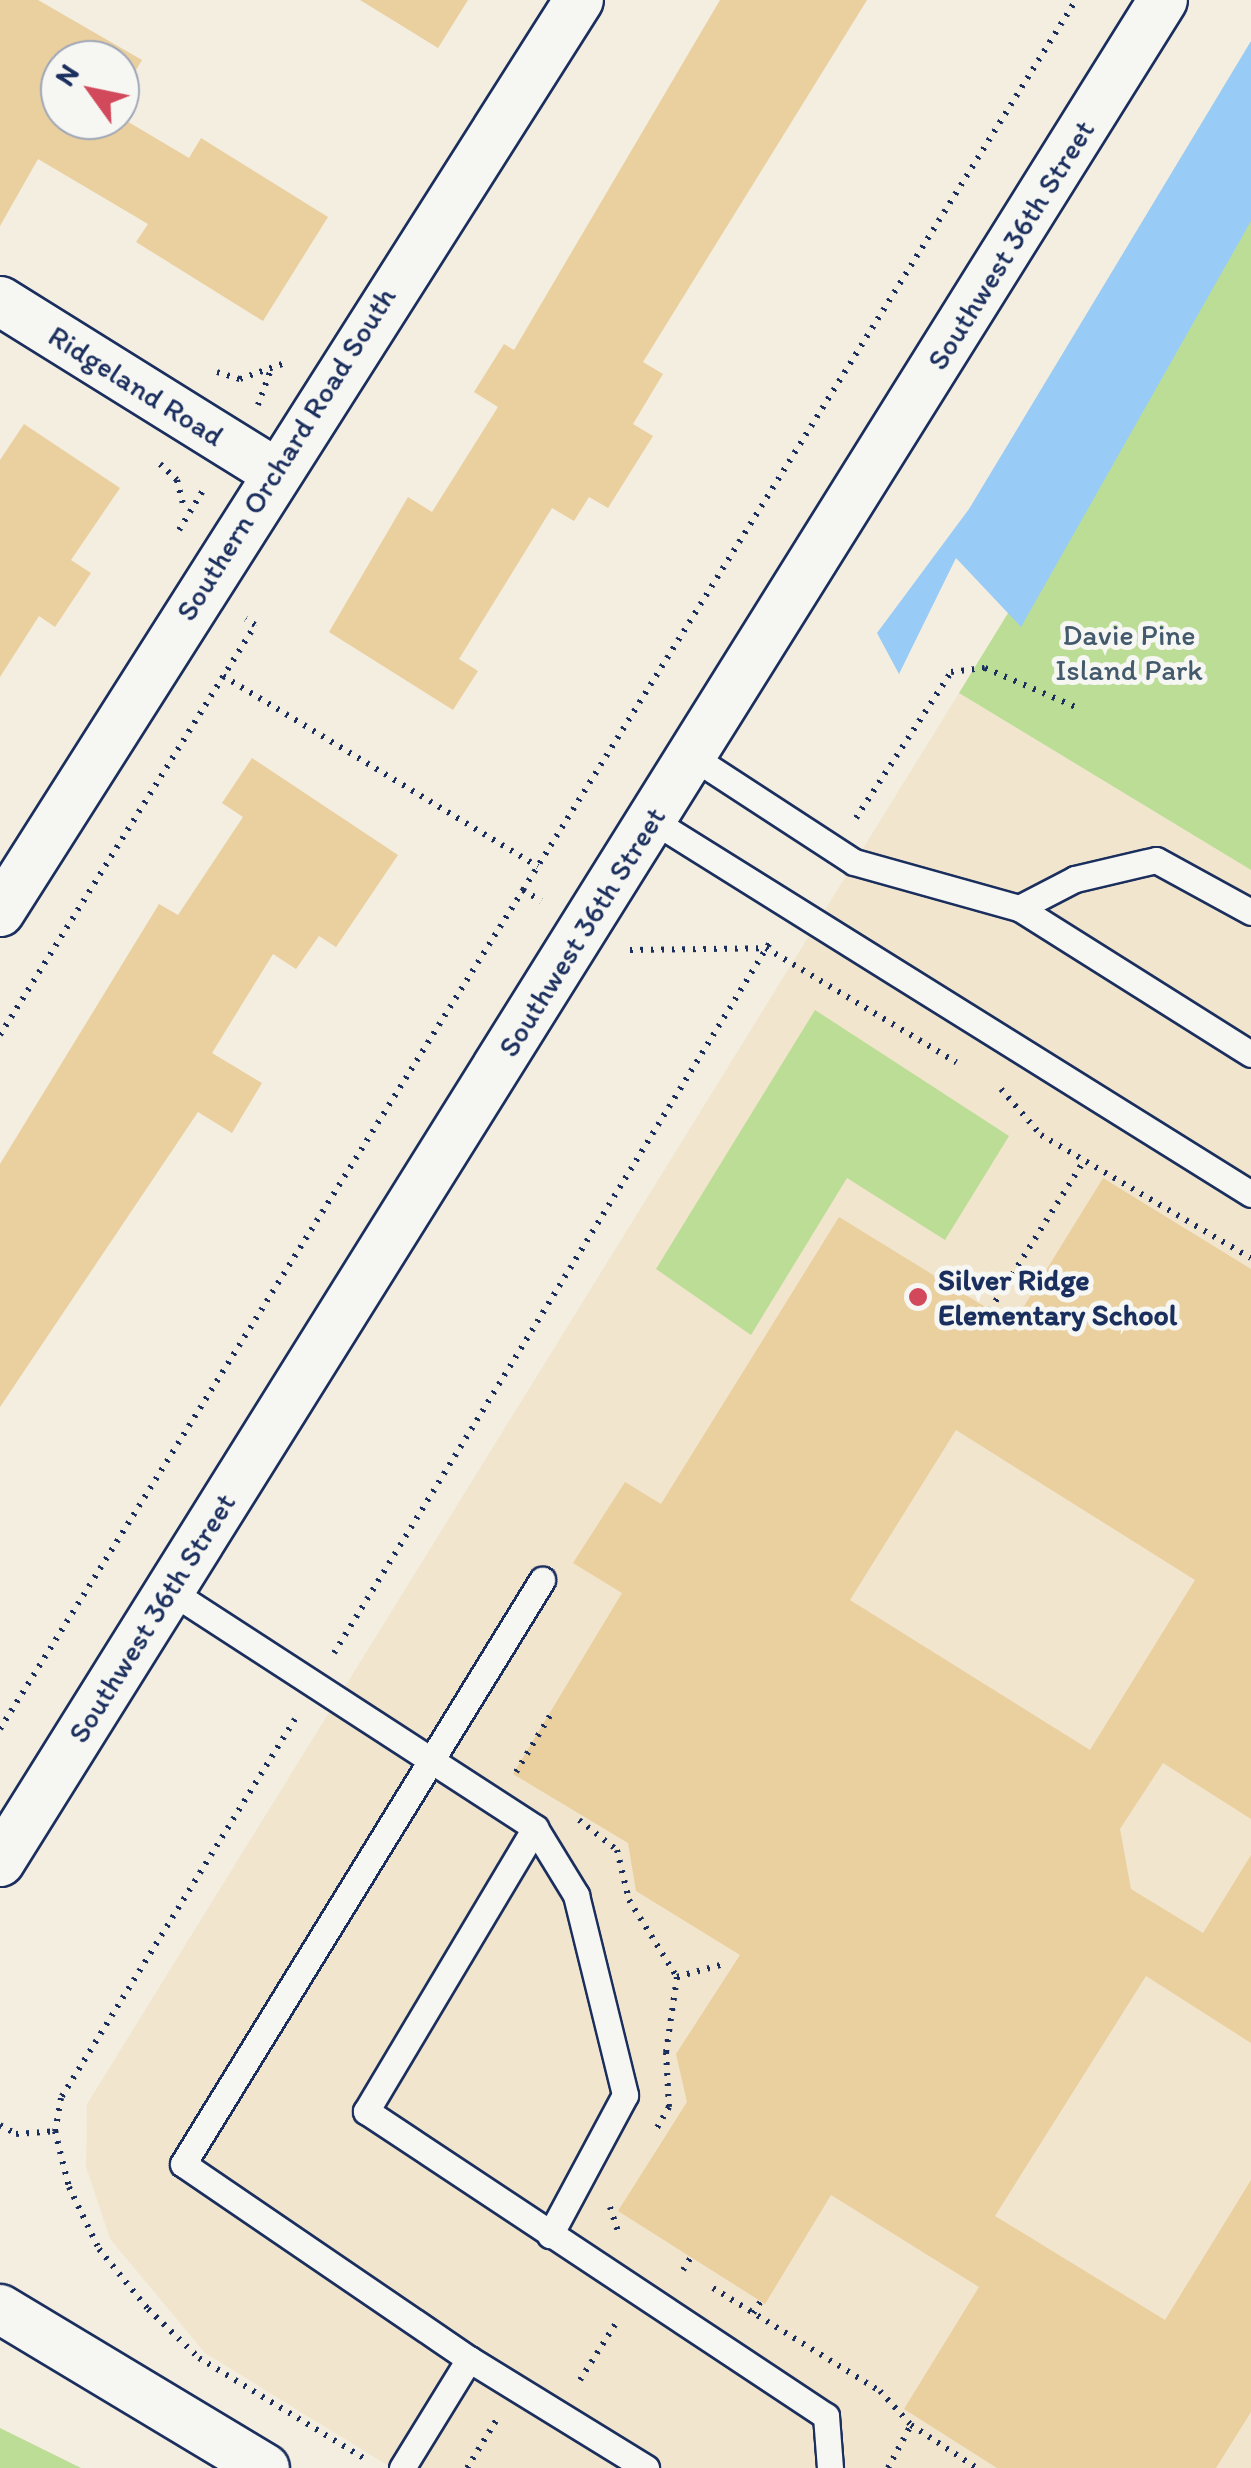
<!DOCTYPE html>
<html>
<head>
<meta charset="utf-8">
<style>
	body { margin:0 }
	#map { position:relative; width:1251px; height:2468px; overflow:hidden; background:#f4eee1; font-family:Itim,sans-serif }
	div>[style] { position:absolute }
	.built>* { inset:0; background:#f1e5cd }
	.green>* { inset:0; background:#bcdd96 }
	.water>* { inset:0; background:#98cbf5 }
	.building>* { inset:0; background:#eacf9f }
	.path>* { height:6px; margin-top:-3px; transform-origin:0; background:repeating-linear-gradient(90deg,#1b2f5e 0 2.5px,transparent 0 10.5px) }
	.roads { filter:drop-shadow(2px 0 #1b2f5e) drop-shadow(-2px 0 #1b2f5e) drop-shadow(0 2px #1b2f5e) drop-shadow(0 -2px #1b2f5e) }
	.service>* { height:25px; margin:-12.5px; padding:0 12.5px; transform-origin:12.5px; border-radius:12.5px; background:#f6f6f2 }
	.minor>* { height:48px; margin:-24px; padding:0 24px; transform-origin:24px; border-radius:24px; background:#f6f6f2 }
	.dots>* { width:28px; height:28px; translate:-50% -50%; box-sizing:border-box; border:5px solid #f6f6f2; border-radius:50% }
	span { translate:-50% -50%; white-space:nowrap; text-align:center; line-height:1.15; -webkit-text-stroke:10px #f6f6f2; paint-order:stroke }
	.street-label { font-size:30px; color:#1b2f5e }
	.park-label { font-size:30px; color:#435a6c }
	.poi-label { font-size:30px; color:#1b2f5e; font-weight:700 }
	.left { translate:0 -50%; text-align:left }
	.north { position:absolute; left:40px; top:40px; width:100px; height:100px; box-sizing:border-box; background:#f6f6f2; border:2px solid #9ea6b7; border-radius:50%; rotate:303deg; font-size:28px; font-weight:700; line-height:40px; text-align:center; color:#1b2f5e }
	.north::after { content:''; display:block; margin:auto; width:35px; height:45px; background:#d1495b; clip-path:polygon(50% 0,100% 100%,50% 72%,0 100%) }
</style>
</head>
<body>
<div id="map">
	<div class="built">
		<div style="clip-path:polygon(959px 693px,1251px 870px,1251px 2468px,392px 2468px,205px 2353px,110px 2239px,86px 2167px,87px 2104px)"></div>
	</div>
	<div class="green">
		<div style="clip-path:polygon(1251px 217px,1251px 870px,959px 693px)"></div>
		<div style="clip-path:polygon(815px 1010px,1009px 1136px,945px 1240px,847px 1178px,751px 1335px,656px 1269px)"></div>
		<div style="clip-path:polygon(0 2428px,81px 2468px,0 2468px)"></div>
	</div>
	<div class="water">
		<div style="clip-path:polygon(1251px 41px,1251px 221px,1021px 627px,956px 558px,899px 674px,877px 633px,969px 509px)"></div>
	</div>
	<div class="building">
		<div style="clip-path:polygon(0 0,38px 0,142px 60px,120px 97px,120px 60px,60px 60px,60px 120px,120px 117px,189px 158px,201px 138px,328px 217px,263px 321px,136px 242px,148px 224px,38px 159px,0 226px)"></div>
		<div style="clip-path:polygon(360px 0,468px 0,438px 48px)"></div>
		<div style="clip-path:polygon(720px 0,867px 0,643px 362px,663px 374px,633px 424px,653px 436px,608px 508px,589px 497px,574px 521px,552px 508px,459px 659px,478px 671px,453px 710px,329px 632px,408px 497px,432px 512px,498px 407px,474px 392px,504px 344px,514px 350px)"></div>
		<div style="clip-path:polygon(24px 424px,120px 488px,71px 560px,91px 573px,55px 627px,39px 616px,0 677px,0 460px)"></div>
		<div style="clip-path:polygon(252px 758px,398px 855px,336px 947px,319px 936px,296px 969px,273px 954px,212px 1053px,262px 1083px,232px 1133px,198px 1112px,0 1407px,0 1164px,159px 904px,178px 915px,243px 817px,222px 803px)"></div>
		<div style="clip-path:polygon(evenodd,1103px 1178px,1251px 1269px,1251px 1819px,1163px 1763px,1120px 1829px,1131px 1889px,1203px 1933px,1251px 1855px,1251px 2043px,1146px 1976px,995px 2216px,1165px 2320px,1251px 2180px,1251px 2412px,1216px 2468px,997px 2468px,904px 2409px,979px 2287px,831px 2195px,765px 2304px,618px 2211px,687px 2102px,676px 2054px,740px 1955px,636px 1891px,628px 1843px,513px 1774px,622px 1593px,573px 1563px,625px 1482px,661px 1504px,839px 1217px,1013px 1324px,1103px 1178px,956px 1430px,1195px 1580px,1090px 1750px,850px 1600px,956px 1430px)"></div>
	</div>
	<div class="path">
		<div style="left:217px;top:372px;width:24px;rotate:17deg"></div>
		<div style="left:240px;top:379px;width:48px;rotate:-19.6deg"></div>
		<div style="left:258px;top:405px;width:35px;rotate:-70deg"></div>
		<div style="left:160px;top:464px;width:23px;rotate:43deg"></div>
		<div style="left:177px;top:480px;width:29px;rotate:76deg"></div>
		<div style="left:179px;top:530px;width:50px;rotate:-58.8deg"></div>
		<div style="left:223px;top:676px;width:368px;rotate:31.2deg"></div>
		<div style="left:856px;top:818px;width:174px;rotate:-56.9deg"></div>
		<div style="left:951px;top:672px;width:34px;rotate:-7deg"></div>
		<div style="left:985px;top:668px;width:103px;rotate:23.3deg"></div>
		<div style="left:523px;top:890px;width:1048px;rotate:-58.15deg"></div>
		<div style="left:630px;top:950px;width:136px;rotate:-0.8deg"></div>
		<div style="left:766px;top:948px;width:222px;rotate:31deg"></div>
		<div style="left:0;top:1035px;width:483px;rotate:-58.1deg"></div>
		<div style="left:255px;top:625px;width:11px;rotate:-146deg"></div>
		<div style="left:1001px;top:1089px;width:61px;rotate:49deg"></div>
		<div style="left:1041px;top:1135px;width:243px;rotate:30.4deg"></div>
		<div style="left:990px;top:1310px;width:176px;rotate:-57.8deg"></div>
		<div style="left:334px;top:1653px;width:838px;rotate:-58.47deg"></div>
		<div style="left:295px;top:1719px;width:445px;rotate:121.7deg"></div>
		<div style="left:61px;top:2098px;width:34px;rotate:100deg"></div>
		<div style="left:55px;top:2131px;width:58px;rotate:76deg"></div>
		<div style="left:69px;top:2187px;width:69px;rotate:64.2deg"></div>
		<div style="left:99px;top:2249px;width:77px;rotate:50.8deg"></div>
		<div style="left:148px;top:2309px;width:71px;rotate:43.9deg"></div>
		<div style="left:199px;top:2358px;width:194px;rotate:31.3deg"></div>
		<div style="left:0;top:1729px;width:989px;rotate:-58.06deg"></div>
		<div style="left:523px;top:890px;width:21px;rotate:31deg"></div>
		<div style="left:516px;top:1772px;width:68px;rotate:-58.9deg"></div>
		<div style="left:579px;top:1820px;width:48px;rotate:38.3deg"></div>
		<div style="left:617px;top:1850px;width:51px;rotate:76.5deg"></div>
		<div style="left:629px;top:1900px;width:91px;rotate:58.1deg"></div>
		<div style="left:677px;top:1977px;width:76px;rotate:98.3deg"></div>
		<div style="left:666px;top:2052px;width:55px;rotate:86.9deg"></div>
		<div style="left:669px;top:2107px;width:24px;rotate:120deg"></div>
		<div style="left:677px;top:1977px;width:52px;rotate:-15.6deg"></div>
		<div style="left:0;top:2125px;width:18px;rotate:29deg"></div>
		<div style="left:16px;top:2134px;width:39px;rotate:-4deg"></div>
		<div style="left:610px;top:2207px;width:25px;rotate:72deg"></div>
		<div style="left:683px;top:2270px;width:15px;rotate:-58deg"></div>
		<div style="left:713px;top:2288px;width:196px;rotate:31.7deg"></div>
		<div style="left:880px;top:2391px;width:46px;rotate:47.6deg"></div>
		<div style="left:753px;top:2313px;width:14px;rotate:-56deg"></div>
		<div style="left:580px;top:2380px;width:67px;rotate:-57.7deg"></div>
		<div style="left:467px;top:2468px;width:57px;rotate:-58.5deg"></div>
		<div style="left:888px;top:2468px;width:49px;rotate:-61.9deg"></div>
		<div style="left:911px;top:2425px;width:79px;rotate:33.1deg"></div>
	</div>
	<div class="roads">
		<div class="service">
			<div style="left:693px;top:757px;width:192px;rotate:33.1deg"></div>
			<div style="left:854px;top:862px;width:171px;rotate:15.6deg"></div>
			<div style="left:1019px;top:908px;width:274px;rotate:32.2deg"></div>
			<div style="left:652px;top:820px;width:706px;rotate:31.98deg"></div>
			<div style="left:1019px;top:908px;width:63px;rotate:-27.4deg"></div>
			<div style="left:1075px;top:879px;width:83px;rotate:-13.2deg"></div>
			<div style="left:1156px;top:860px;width:108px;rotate:28.7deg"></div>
			<div style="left:169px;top:1590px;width:437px;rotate:33deg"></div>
			<div style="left:535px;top:1828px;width:79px;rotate:58.5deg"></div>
			<div style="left:576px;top:1895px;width:206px;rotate:76.2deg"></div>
			<div style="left:625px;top:2095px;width:159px;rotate:118.2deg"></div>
			<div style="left:535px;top:1828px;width:330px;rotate:120.8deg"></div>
			<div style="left:366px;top:2111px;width:552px;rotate:33.55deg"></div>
			<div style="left:826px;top:2416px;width:52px;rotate:85.6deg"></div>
			<div style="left:469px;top:2359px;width:346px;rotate:-145.7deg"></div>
			<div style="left:183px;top:2164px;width:686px;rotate:-58.42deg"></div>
			<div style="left:402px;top:2468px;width:128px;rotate:-58.4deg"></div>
			<div style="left:469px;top:2359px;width:208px;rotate:31.6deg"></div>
		</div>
		<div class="minor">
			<div style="left:0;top:301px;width:322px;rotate:31.9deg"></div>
			<div style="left:0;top:912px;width:1080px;rotate:-57.59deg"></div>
			<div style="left:0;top:1862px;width:2195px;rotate:-58.01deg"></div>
			<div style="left:0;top:2309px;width:309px;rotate:31deg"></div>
		</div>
	</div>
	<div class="dots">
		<div style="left:918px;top:1297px;background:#d1495b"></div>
	</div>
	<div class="street-label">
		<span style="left:1011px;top:245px;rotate:-58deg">Southwest 36th Street</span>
		<span style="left:136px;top:386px;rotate:32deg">Ridgeland Road</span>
		<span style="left:286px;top:454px;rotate:-58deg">Southern Orchard Road South</span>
		<span style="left:582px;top:932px;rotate:-58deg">Southwest 36th Street</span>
		<span style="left:152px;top:1618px;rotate:-58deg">Southwest 36th Street</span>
	</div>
	<div class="park-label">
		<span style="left:1129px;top:652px">Davie Pine<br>Island Park</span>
	</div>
	<div class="poi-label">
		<span class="left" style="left:938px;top:1297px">Silver Ridge<br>Elementary School</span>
	</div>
	<div class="north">N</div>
</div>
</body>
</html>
